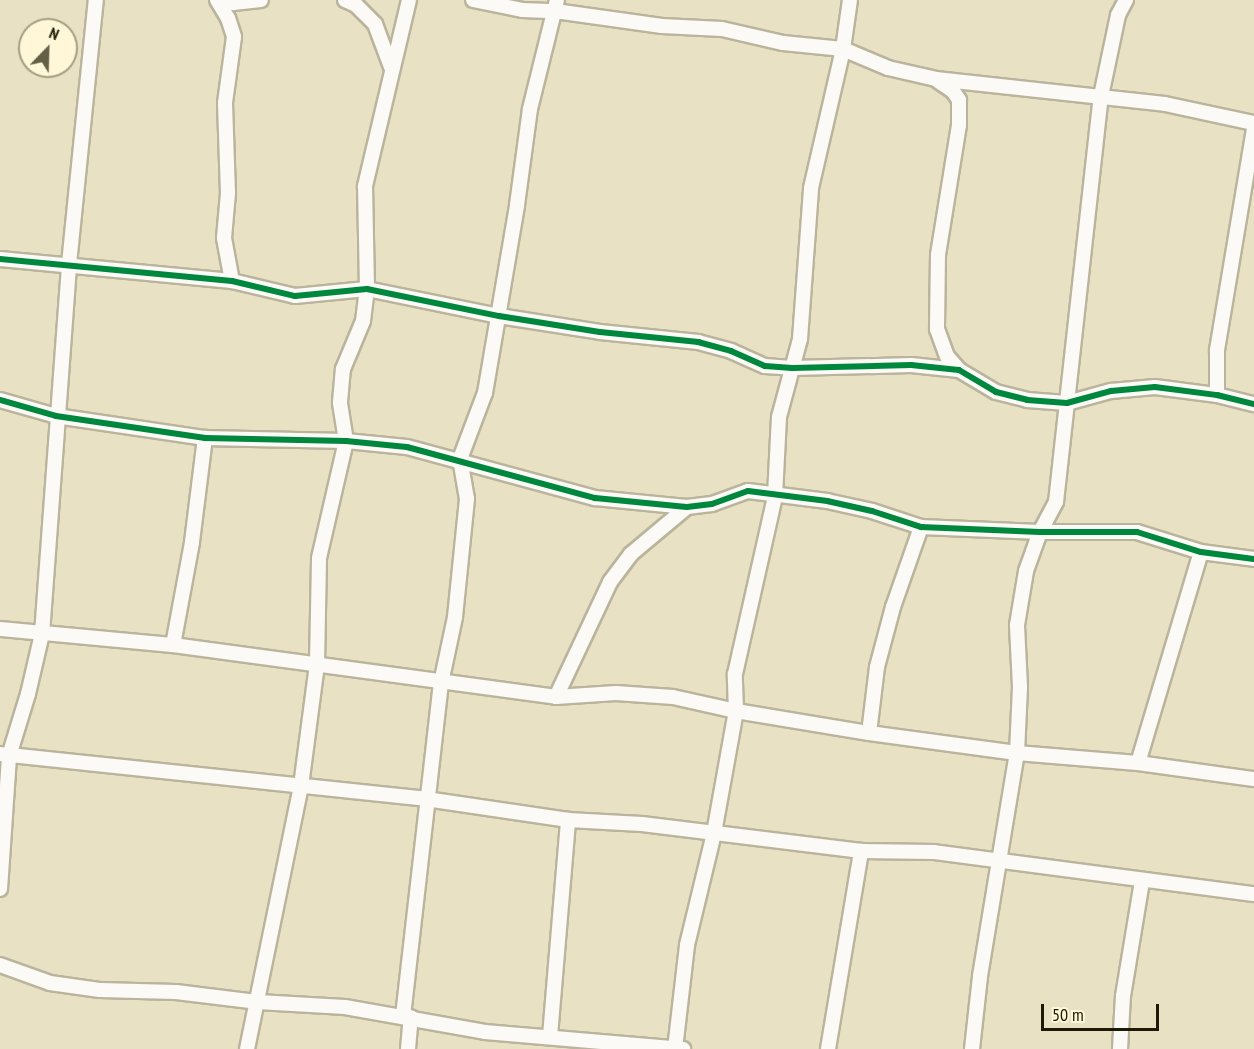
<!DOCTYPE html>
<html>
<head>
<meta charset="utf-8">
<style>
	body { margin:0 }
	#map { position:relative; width:1254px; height:1049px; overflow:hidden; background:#e8e1c3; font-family:"PT Sans Narrow",sans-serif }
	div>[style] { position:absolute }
	.roads { filter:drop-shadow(2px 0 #bab49d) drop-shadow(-2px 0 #bab49d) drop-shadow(0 2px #bab49d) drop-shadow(0 -2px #bab49d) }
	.minor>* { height:14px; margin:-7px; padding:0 7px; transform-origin:7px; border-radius:7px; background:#fcfaf6 }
	.cycleway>* { height:6px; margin:-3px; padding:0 3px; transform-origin:3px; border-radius:3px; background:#00873e }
	span { translate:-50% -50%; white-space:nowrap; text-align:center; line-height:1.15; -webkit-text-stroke:6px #fff7d7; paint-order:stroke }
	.north { position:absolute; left:18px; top:18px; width:60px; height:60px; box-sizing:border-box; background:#fff7d7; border:2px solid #a59e83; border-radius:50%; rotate:23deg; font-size:16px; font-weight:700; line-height:24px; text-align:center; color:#1e1905 }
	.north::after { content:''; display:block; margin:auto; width:21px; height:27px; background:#655f48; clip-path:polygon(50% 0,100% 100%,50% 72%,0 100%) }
	.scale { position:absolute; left:1041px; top:1004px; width:118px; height:27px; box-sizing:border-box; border:3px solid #1e1905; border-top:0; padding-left:8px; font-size:18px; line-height:21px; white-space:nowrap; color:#1e1905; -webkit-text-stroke:4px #fff7d7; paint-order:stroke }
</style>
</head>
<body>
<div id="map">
	<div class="roads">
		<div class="minor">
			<div style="left:217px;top:0;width:21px;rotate:59deg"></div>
			<div style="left:228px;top:18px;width:20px;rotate:72deg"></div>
			<div style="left:234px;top:37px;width:67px;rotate:97.8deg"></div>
			<div style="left:225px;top:103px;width:90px;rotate:88.1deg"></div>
			<div style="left:228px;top:193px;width:45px;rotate:95.1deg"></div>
			<div style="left:224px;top:238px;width:44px;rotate:79.5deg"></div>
			<div style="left:226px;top:0;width:8px;rotate:23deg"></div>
			<div style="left:233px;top:3px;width:28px;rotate:-6deg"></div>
			<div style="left:345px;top:0;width:12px;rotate:24deg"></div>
			<div style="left:356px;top:5px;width:27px;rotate:45deg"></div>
			<div style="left:375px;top:24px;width:46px;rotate:69.6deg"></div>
			<div style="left:473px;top:0;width:50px;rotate:11.5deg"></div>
			<div style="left:522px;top:10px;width:33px;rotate:2deg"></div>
			<div style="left:555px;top:11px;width:108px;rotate:8deg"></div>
			<div style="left:662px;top:26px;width:60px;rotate:2.9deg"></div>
			<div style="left:722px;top:29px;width:63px;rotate:12.9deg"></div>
			<div style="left:783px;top:43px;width:60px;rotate:5.7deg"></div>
			<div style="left:843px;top:49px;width:49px;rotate:22.9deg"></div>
			<div style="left:888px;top:68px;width:49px;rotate:12.9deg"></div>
			<div style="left:936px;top:79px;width:230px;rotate:6.2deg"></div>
			<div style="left:1165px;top:104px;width:91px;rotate:12.1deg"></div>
			<div style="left:938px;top:81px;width:18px;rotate:34deg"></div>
			<div style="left:953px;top:91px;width:11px;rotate:56deg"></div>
			<div style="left:959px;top:100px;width:25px;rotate:90deg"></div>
			<div style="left:959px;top:125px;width:132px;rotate:99.2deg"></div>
			<div style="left:938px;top:255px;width:74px;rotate:90.8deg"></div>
			<div style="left:937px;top:329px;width:29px;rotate:70deg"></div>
			<div style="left:947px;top:356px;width:18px;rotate:49deg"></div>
			<div style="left:0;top:259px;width:233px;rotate:5.4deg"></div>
			<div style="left:232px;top:281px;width:65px;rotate:13.4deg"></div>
			<div style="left:295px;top:296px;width:72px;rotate:-5.6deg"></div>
			<div style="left:367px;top:289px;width:135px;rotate:11.6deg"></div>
			<div style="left:499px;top:316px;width:102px;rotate:9deg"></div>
			<div style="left:600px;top:332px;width:99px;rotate:5.8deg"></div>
			<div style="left:698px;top:342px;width:34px;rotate:15deg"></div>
			<div style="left:731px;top:351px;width:37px;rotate:24deg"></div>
			<div style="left:765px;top:366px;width:27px;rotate:4deg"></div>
			<div style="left:792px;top:368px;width:119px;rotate:-1.4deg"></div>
			<div style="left:911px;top:365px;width:48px;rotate:5.9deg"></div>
			<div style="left:959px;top:370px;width:43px;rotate:30.7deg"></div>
			<div style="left:996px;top:392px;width:32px;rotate:14deg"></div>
			<div style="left:1027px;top:400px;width:40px;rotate:4.3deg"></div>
			<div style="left:1067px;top:403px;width:46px;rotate:-15.3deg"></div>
			<div style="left:1111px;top:391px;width:44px;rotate:-5.2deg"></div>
			<div style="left:1155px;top:387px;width:63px;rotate:7.4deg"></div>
			<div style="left:1217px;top:395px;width:38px;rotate:14deg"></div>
			<div style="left:1217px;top:395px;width:45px;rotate:-90deg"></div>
			<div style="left:1217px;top:350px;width:224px;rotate:-80.5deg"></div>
			<div style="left:0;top:400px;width:58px;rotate:15.9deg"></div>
			<div style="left:56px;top:416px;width:151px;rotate:8.4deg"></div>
			<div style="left:205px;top:438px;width:141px;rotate:1.2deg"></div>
			<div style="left:346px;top:441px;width:61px;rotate:5.6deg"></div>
			<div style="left:407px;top:447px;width:195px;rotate:15.2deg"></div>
			<div style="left:595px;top:498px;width:92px;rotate:5.6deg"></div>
			<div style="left:687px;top:507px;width:25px;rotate:-7deg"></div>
			<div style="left:712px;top:504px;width:38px;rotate:-20deg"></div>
			<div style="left:748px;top:491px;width:80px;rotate:7.2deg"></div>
			<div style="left:827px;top:501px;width:46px;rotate:12.5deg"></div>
			<div style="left:872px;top:511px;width:52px;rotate:18.1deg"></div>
			<div style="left:921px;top:527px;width:119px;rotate:2.4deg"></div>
			<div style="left:1040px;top:532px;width:97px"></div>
			<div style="left:1137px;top:532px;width:67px;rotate:17.4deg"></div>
			<div style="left:1201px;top:552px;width:53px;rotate:7.5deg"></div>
			<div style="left:0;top:629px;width:174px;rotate:5.3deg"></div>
			<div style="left:173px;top:645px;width:387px;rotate:7.7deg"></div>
			<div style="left:556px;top:697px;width:60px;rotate:-3.8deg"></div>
			<div style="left:616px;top:693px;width:57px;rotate:4deg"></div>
			<div style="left:673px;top:697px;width:65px;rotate:12.5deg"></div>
			<div style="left:736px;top:711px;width:135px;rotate:9.4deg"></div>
			<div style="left:869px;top:733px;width:149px;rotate:7.7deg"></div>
			<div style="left:1017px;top:753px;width:121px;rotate:4.7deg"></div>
			<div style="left:1138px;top:763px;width:117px;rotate:7.9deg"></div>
			<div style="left:173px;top:645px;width:105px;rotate:-79.5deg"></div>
			<div style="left:192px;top:542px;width:105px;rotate:-82.9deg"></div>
			<div style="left:556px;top:697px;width:127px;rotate:-64.8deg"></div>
			<div style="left:610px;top:582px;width:35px;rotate:-53deg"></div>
			<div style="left:631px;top:554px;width:73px;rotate:-40deg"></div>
			<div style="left:869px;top:733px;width:66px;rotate:-83.1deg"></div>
			<div style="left:877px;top:667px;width:62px;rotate:-75.1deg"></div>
			<div style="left:893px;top:607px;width:85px;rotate:-70.7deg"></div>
			<div style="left:0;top:754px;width:428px;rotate:6deg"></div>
			<div style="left:426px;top:799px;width:144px;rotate:8.4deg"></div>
			<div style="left:568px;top:820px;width:74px;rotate:3.1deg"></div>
			<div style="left:642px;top:824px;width:221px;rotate:7deg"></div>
			<div style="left:861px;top:851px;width:73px;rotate:0.8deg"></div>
			<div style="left:934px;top:852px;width:323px;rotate:7.5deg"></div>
			<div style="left:1138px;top:763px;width:220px;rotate:-73.4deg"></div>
			<div style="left:0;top:889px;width:133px;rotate:-86.1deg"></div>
			<div style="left:9px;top:756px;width:65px;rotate:-73deg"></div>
			<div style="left:28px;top:694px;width:62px;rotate:-76.9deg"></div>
			<div style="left:42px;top:634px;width:371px;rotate:-85.8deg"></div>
			<div style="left:69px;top:264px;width:265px;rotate:-84.2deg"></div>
			<div style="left:0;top:965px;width:53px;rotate:19.8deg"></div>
			<div style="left:50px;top:983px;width:50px;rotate:8deg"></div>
			<div style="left:100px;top:990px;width:76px;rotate:1.5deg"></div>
			<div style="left:176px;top:992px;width:83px;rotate:7deg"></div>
			<div style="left:258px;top:1002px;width:87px;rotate:3.3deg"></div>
			<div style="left:345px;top:1007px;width:142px;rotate:10.1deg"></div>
			<div style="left:485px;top:1032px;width:199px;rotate:4.9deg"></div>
			<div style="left:403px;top:1016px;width:335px;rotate:-83.5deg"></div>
			<div style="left:441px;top:683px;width:67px;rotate:-78deg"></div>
			<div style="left:455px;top:617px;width:119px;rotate:-84.2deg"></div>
			<div style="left:467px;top:499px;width:41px;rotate:-99.9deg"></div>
			<div style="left:460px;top:459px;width:71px;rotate:-69.3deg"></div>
			<div style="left:485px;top:393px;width:191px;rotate:-80.3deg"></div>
			<div style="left:517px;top:205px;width:97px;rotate:-82.3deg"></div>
			<div style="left:530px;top:109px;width:112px;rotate:-76.1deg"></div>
			<div style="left:550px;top:1036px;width:217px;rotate:-85.2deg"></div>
			<div style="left:247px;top:1049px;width:268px;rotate:-78.4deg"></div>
			<div style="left:301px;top:786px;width:123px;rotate:-82.5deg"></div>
			<div style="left:317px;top:664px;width:106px;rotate:-88.9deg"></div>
			<div style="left:319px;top:558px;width:120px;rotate:-77deg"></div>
			<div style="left:346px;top:441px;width:39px;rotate:-99deg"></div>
			<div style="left:340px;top:402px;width:33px;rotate:-85deg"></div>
			<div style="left:343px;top:369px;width:52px;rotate:-67.4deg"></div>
			<div style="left:363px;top:321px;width:32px;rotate:-83deg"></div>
			<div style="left:367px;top:289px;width:103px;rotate:-91.1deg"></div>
			<div style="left:365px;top:186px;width:191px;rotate:-76.7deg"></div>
			<div style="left:408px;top:1049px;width:32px;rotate:-85deg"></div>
			<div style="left:675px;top:1049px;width:105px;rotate:-83.4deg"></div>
			<div style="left:687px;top:945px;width:115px;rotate:-76.4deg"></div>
			<div style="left:714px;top:833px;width:124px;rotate:-79.8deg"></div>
			<div style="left:736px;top:711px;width:37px;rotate:-92deg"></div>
			<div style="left:735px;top:674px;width:182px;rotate:-77.3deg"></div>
			<div style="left:775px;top:496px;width:79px;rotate:-87.1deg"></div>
			<div style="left:779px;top:417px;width:81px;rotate:-74.9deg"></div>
			<div style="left:800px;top:339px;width:151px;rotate:-85.8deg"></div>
			<div style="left:811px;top:188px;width:143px;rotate:-77deg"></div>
			<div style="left:843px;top:49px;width:49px;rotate:-81.9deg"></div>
			<div style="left:828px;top:1049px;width:201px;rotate:-80.5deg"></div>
			<div style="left:972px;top:1049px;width:73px;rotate:-83.7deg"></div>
			<div style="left:980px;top:976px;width:226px;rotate:-80.6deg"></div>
			<div style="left:1017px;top:753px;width:66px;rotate:-87.4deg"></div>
			<div style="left:1020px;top:687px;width:62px;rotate:-92.8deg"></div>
			<div style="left:1017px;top:625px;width:55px;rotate:-80.5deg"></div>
			<div style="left:1026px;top:571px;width:41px;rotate:-70.3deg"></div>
			<div style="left:1040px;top:532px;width:34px;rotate:-62deg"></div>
			<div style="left:1056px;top:502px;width:408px;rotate:-83.7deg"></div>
			<div style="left:1101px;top:96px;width:83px;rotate:-78.1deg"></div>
			<div style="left:1118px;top:15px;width:17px;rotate:-62deg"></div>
			<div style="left:1120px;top:1049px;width:53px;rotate:-86.8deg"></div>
			<div style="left:1123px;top:996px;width:117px;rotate:-80.6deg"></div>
		</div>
	</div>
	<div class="cycleway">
		<div style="left:0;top:259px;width:233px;rotate:5.4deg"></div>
		<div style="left:232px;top:281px;width:65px;rotate:13.4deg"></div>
		<div style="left:295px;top:296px;width:72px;rotate:-5.6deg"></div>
		<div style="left:367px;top:289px;width:135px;rotate:11.6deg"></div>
		<div style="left:499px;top:316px;width:102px;rotate:9deg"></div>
		<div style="left:600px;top:332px;width:99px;rotate:5.8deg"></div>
		<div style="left:698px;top:342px;width:34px;rotate:15deg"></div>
		<div style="left:731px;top:351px;width:37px;rotate:24deg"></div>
		<div style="left:765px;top:366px;width:27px;rotate:4deg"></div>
		<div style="left:792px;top:368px;width:119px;rotate:-1.4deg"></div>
		<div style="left:911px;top:365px;width:48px;rotate:5.9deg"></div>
		<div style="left:959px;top:370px;width:43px;rotate:30.7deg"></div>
		<div style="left:996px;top:392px;width:32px;rotate:14deg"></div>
		<div style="left:1027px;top:400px;width:40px;rotate:4.3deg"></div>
		<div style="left:1067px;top:403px;width:46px;rotate:-15.3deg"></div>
		<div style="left:1111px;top:391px;width:44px;rotate:-5.2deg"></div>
		<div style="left:1155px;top:387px;width:63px;rotate:7.4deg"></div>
		<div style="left:1217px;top:395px;width:38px;rotate:14deg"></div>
		<div style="left:0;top:400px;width:58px;rotate:15.9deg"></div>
		<div style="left:56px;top:416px;width:151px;rotate:8.4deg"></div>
		<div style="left:205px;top:438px;width:141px;rotate:1.2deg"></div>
		<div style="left:346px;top:441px;width:61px;rotate:5.6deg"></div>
		<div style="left:407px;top:447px;width:195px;rotate:15.2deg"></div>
		<div style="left:595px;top:498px;width:92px;rotate:5.6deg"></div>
		<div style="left:687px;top:507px;width:25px;rotate:-7deg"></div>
		<div style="left:712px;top:504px;width:38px;rotate:-20deg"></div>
		<div style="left:748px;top:491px;width:80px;rotate:7.2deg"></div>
		<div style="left:827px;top:501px;width:46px;rotate:12.5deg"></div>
		<div style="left:872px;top:511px;width:52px;rotate:18.1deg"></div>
		<div style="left:921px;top:527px;width:119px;rotate:2.4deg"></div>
		<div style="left:1040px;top:532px;width:97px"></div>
		<div style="left:1137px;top:532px;width:67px;rotate:17.4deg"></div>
		<div style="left:1201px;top:552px;width:53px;rotate:7.5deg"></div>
	</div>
	<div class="north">N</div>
	<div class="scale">50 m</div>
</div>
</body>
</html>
